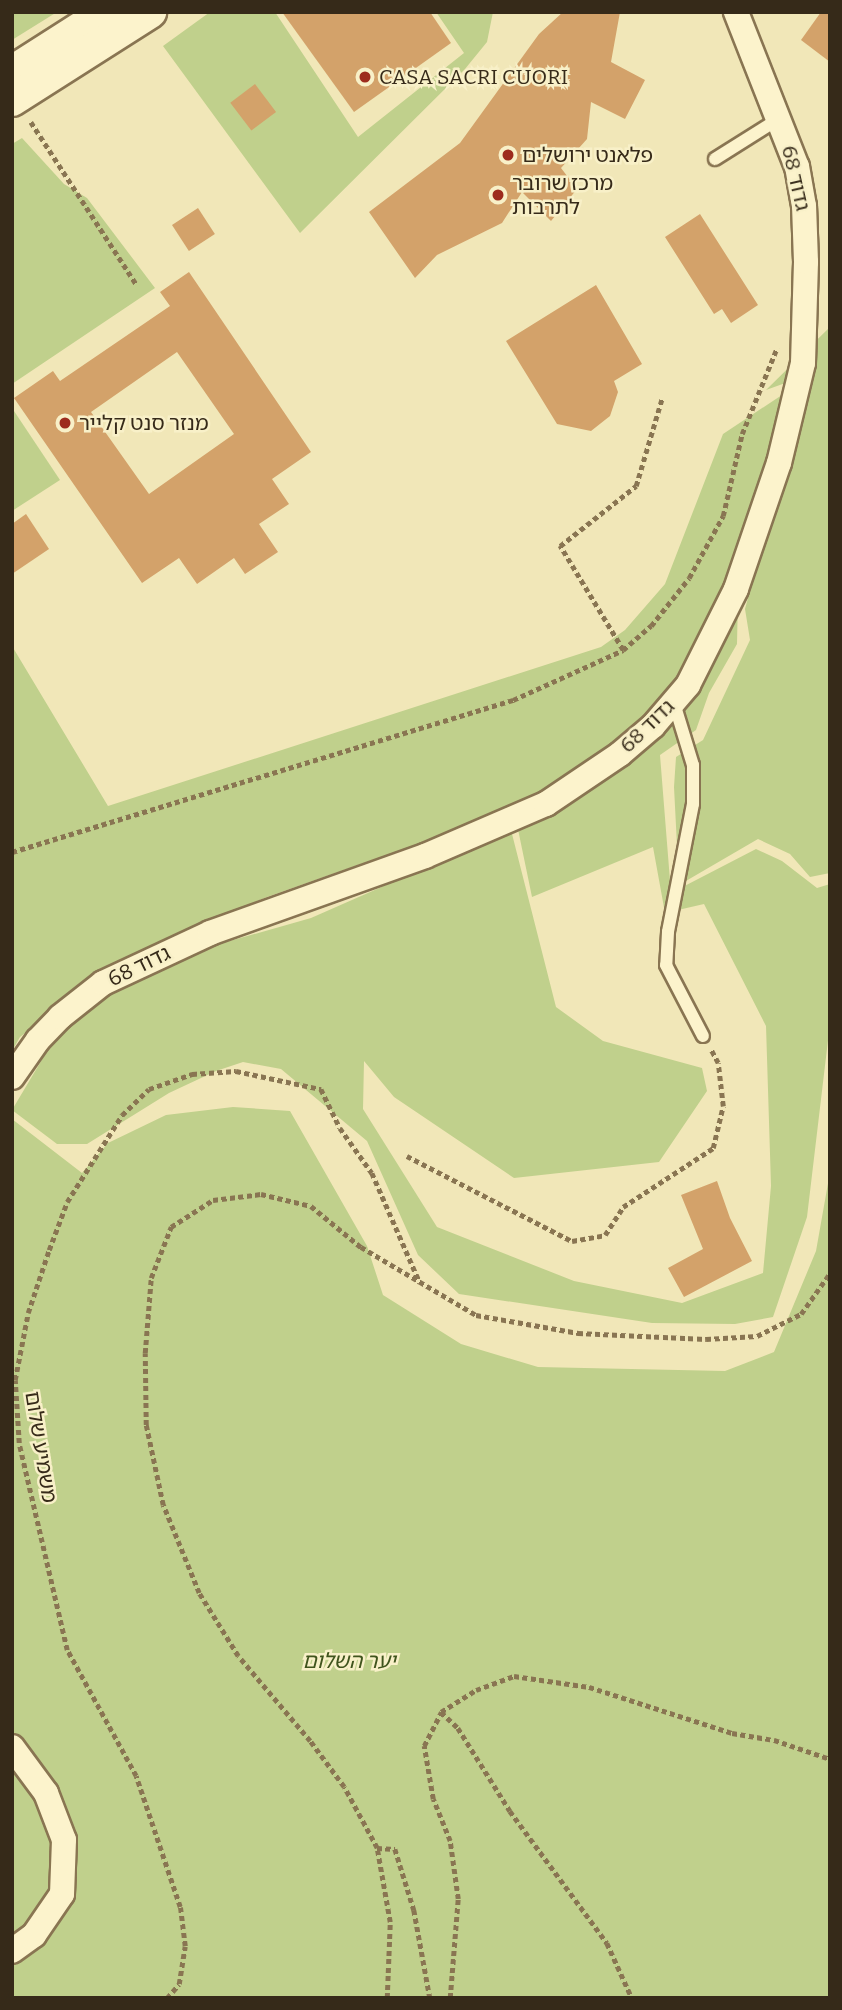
<!DOCTYPE html>
<html>
<head>
<meta charset="utf-8">
<style>
	body { margin:0 }
	#map { position:relative; width:842px; height:2010px; overflow:hidden; background:#f1e7b8; font-family:Bitter,"Noto Sans Hebrew",serif }
	div>[style] { position:absolute }
	.green>* { inset:0; background:#c0d08c }
	.building>* { inset:0; background:#d3a26a; transform-origin:0 0 }
	.path>* { height:4.5px; margin-top:-2.25px; transform-origin:0; background:repeating-linear-gradient(90deg,#897552 0 5px,transparent 0 8.5px) }
	.roads { filter:drop-shadow(2px 0 #897552) drop-shadow(-2px 0 #897552) drop-shadow(0 2px #897552) drop-shadow(0 -2px #897552) }
	.service>* { height:12px; margin:-6px; padding:0 6px; transform-origin:6px; border-radius:6px; background:#fcf3cc }
	.minor>* { height:24px; margin:-12px; padding:0 12px; transform-origin:12px; border-radius:12px; background:#fcf3cc }
	.tertiary>* { height:32px; margin:-16px; padding:0 16px; transform-origin:16px; border-radius:16px; background:#fcf3cc }
	.dots>* { width:19px; height:19px; translate:-50% -50%; box-sizing:border-box; border:4px solid #f8f0c8; border-radius:50% }
	span { translate:-50% -50%; white-space:nowrap; text-align:center; line-height:1.15; -webkit-text-stroke:5px #f8f0c8; paint-order:stroke }
	.poi-label { font-size:21px; color:#362a19 }
	.left { translate:0 -50%; text-align:left }
	.street-label { font-size:21px; color:#362a19 }
	.park-label { font-size:21px; color:#40541d; font-style:italic }
	.frame { position:absolute; inset:0; border:14px solid #362a19; pointer-events:none }
</style>
</head>
<body>
<div id="map">
	<div class="green">
		<div style="clip-path:polygon(12px 12px,57px 12px,12px 40px)"></div>
		<div style="clip-path:polygon(210px 12px,275px 12px,358px 137px,464px 53px,436px 12px,493px 12px,487px 42px,465px 69px,300px 233px,163px 46px)"></div>
		<div style="clip-path:polygon(22px 138px,64px 184px,87px 198px,155px 288px,12px 384px,12px 144px)"></div>
		<div style="clip-path:polygon(830px 327px,830px 873px,810px 877px,790px 854px,758px 839px,679px 885px,674px 787px,676px 757px,703px 740px,750px 640px,745px 609px,758px 561px,793px 455px,813px 373px,766px 390px)"></div>
		<div style="clip-path:polygon(794px 387px,739px 551px,737px 644px,709px 693px,696px 730px,660px 755px,671px 893px,756px 849px,782px 861px,817px 888px,830px 884px,829px 1032px,807px 1217px,773px 1317px,735px 1324px,652px 1323px,459px 1294px,418px 1255px,367px 1141px,281px 1069px,243px 1062px,216px 1071px,169px 1093px,87px 1144px,57px 1144px,12px 1110px,65px 1021px,126px 985px,205px 948px,311px 918px,511px 830px,556px 1007px,603px 1041px,702px 1068px,707px 1091px,659px 1162px,514px 1178px,394px 1097px,364px 1061px,363px 1109px,437px 1227px,574px 1281px,682px 1303px,763px 1273px,771px 1186px,766px 1026px,704px 904px,665px 913px,653px 847px,532px 897px,514px 810px,267px 897px,179px 933px,101px 974px,20px 1037px,12px 1051px,12px 646px,108px 806px,601px 647px,625px 630px,665px 584px,723px 434px)"></div>
		<div style="clip-path:polygon(12px 408px,60px 480px,12px 511px)"></div>
		<div style="clip-path:polygon(233px 1107px,290px 1111px,367px 1246px,383px 1295px,461px 1344px,538px 1367px,725px 1371px,774px 1352px,816px 1251px,830px 1172px,830px 1998px,12px 1998px,12px 1119px,82px 1173px,108px 1143px,166px 1115px)"></div>
	</div>
	<div class="building">
		<div style="clip-path:polygon(282px 12px,430px 12px,451px 43px,354px 112px)"></div>
		<div style="clip-path:polygon(563px 12px,620px 12px,611px 62px,645px 80px,625px 119px,591px 102px,587px 139px,561px 168px,577px 189px,551px 221px,522px 192px,502px 223px,437px 255px,415px 278px,369px 212px,460px 143px,539px 34px)"></div>
		<div style="clip-path:polygon(821px 12px,830px 12px,830px 62px,801px 40px)"></div>
		<div style="left:255px;top:84px;width:35px;height:31px;rotate:53deg"></div>
		<div style="left:198px;top:208px;width:31px;height:31px;rotate:57deg"></div>
		<div style="clip-path:polygon(700px 214px,758px 305px,731px 323px,722px 309px,714px 314px,665px 237px)"></div>
		<div style="clip-path:polygon(evenodd,189px 272px,311px 452px,272px 479px,289px 504px,259px 524px,278px 552px,245px 574px,234px 558px,197px 584px,179px 558px,142px 583px,14px 398px,53px 371px,60px 381px,170px 306px,160px 292px,189px 272px,177px 352px,234px 434px,149px 494px,91px 412px,177px 352px)"></div>
		<div style="clip-path:polygon(596px 285px,642px 364px,614px 381px,618px 392px,610px 416px,591px 431px,557px 424px,506px 341px)"></div>
		<div style="clip-path:polygon(26px 514px,49px 549px,12px 574px,12px 524px)"></div>
		<div style="clip-path:polygon(717px 1181px,730px 1218px,752px 1261px,684px 1297px,668px 1268px,703px 1249px,681px 1195px)"></div>
	</div>
	<div class="path">
		<div style="left:31px;top:122px;width:194px;rotate:57deg"></div>
		<div style="left:623px;top:650px;width:122px;rotate:-121.2deg"></div>
		<div style="left:560px;top:546px;width:97px;rotate:-38.3deg"></div>
		<div style="left:636px;top:486px;width:92px;rotate:-73.5deg"></div>
		<div style="left:12px;top:852px;width:524px;rotate:-16.88deg"></div>
		<div style="left:513px;top:700px;width:121px;rotate:-24.4deg"></div>
		<div style="left:623px;top:650px;width:37px;rotate:-41deg"></div>
		<div style="left:651px;top:626px;width:61px;rotate:-51.6deg"></div>
		<div style="left:689px;top:578px;width:71px;rotate:-61.3deg"></div>
		<div style="left:723px;top:516px;width:84px;rotate:-77deg"></div>
		<div style="left:742px;top:434px;width:93px;rotate:-67.9deg"></div>
		<div style="left:407px;top:1156px;width:186px;rotate:27.3deg"></div>
		<div style="left:572px;top:1241px;width:34px;rotate:-10deg"></div>
		<div style="left:605px;top:1235px;width:33px;rotate:-57deg"></div>
		<div style="left:623px;top:1207px;width:108px;rotate:-33.2deg"></div>
		<div style="left:713px;top:1148px;width:43px;rotate:-76.6deg"></div>
		<div style="left:723px;top:1106px;width:43px;rotate:-96.6deg"></div>
		<div style="left:718px;top:1063px;width:15px;rotate:-118deg"></div>
		<div style="left:441px;top:1712px;width:23px;rotate:43deg"></div>
		<div style="left:458px;top:1728px;width:98px;rotate:57.9deg"></div>
		<div style="left:510px;top:1811px;width:164px;rotate:53.7deg"></div>
		<div style="left:607px;top:1943px;width:60px;rotate:65.6deg"></div>
		<div style="left:377px;top:1848px;width:18px;rotate:3deg"></div>
		<div style="left:395px;top:1849px;width:64px;rotate:72.7deg"></div>
		<div style="left:414px;top:1910px;width:89px;rotate:79.7deg"></div>
		<div style="left:167px;top:1998px;width:18px;rotate:-49deg"></div>
		<div style="left:179px;top:1984px;width:38px;rotate:-81deg"></div>
		<div style="left:185px;top:1946px;width:39px;rotate:-97deg"></div>
		<div style="left:180px;top:1907px;width:138px;rotate:-108.6deg"></div>
		<div style="left:136px;top:1776px;width:144px;rotate:-118.7deg"></div>
		<div style="left:67px;top:1650px;width:212px;rotate:-103.1deg"></div>
		<div style="left:19px;top:1443px;width:63px;rotate:-93.6deg"></div>
		<div style="left:15px;top:1380px;width:68px;rotate:-79deg"></div>
		<div style="left:28px;top:1313px;width:66px;rotate:-71.6deg"></div>
		<div style="left:49px;top:1250px;width:51px;rotate:-69.4deg"></div>
		<div style="left:67px;top:1202px;width:103px;rotate:-57.7deg"></div>
		<div style="left:122px;top:1115px;width:37px;rotate:-44deg"></div>
		<div style="left:149px;top:1089px;width:46px;rotate:-19.2deg"></div>
		<div style="left:192px;top:1074px;width:44px;rotate:-3.9deg"></div>
		<div style="left:236px;top:1071px;width:87px;rotate:12deg"></div>
		<div style="left:321px;top:1089px;width:43px;rotate:64deg"></div>
		<div style="left:340px;top:1128px;width:55px;rotate:54.6deg"></div>
		<div style="left:372px;top:1173px;width:120px;rotate:66.4deg"></div>
		<div style="left:387px;top:1998px;width:76px;rotate:-87.7deg"></div>
		<div style="left:390px;top:1922px;width:75px;rotate:-100deg"></div>
		<div style="left:377px;top:1848px;width:69px;rotate:-118.4deg"></div>
		<div style="left:344px;top:1787px;width:57px;rotate:-126.5deg"></div>
		<div style="left:310px;top:1741px;width:111px;rotate:-130.3deg"></div>
		<div style="left:238px;top:1656px;width:74px;rotate:-121.8deg"></div>
		<div style="left:199px;top:1593px;width:95px;rotate:-112.2deg"></div>
		<div style="left:163px;top:1505px;width:82px;rotate:-102deg"></div>
		<div style="left:146px;top:1425px;width:72px;rotate:-90.8deg"></div>
		<div style="left:145px;top:1353px;width:75px;rotate:-85.4deg"></div>
		<div style="left:151px;top:1278px;width:55px;rotate:-68.6deg"></div>
		<div style="left:171px;top:1227px;width:50px;rotate:-32.7deg"></div>
		<div style="left:213px;top:1200px;width:48px;rotate:-7.1deg"></div>
		<div style="left:261px;top:1194px;width:51px;rotate:13.5deg"></div>
		<div style="left:311px;top:1206px;width:65px;rotate:39.4deg"></div>
		<div style="left:361px;top:1247px;width:134px;rotate:30.6deg"></div>
		<div style="left:476px;top:1315px;width:104px;rotate:10deg"></div>
		<div style="left:578px;top:1333px;width:128px;rotate:2.7deg"></div>
		<div style="left:706px;top:1339px;width:51px;rotate:-3.4deg"></div>
		<div style="left:757px;top:1336px;width:49px;rotate:-26.6deg"></div>
		<div style="left:801px;top:1314px;width:50px;rotate:-54.7deg"></div>
		<div style="left:450px;top:1998px;width:99px;rotate:-85.4deg"></div>
		<div style="left:458px;top:1899px;width:59px;rotate:-97.9deg"></div>
		<div style="left:450px;top:1841px;width:45px;rotate:-112deg"></div>
		<div style="left:433px;top:1799px;width:54px;rotate:-99.6deg"></div>
		<div style="left:424px;top:1746px;width:38px;rotate:-63deg"></div>
		<div style="left:441px;top:1712px;width:41px;rotate:-32.2deg"></div>
		<div style="left:476px;top:1690px;width:40px;rotate:-20.2deg"></div>
		<div style="left:514px;top:1676px;width:76px;rotate:8.3deg"></div>
		<div style="left:589px;top:1687px;width:150px;rotate:17.8deg"></div>
		<div style="left:732px;top:1733px;width:43px;rotate:9.5deg"></div>
		<div style="left:774px;top:1740px;width:59px;rotate:18.7deg"></div>
	</div>
	<div class="roads">
		<div class="service">
			<div style="left:715px;top:159px;width:77px;rotate:-32.2deg"></div>
			<div style="left:674px;top:703px;width:65px;rotate:73deg"></div>
			<div style="left:693px;top:765px;width:39px;rotate:90deg"></div>
			<div style="left:693px;top:804px;width:130px;rotate:101.1deg"></div>
			<div style="left:668px;top:932px;width:33px;rotate:93deg"></div>
			<div style="left:666px;top:965px;width:80px;rotate:62.5deg"></div>
		</div>
		<div class="minor">
			<div style="left:12px;top:1077px;width:45px;rotate:-54.9deg"></div>
			<div style="left:38px;top:1040px;width:32px;rotate:-46deg"></div>
			<div style="left:60px;top:1017px;width:55px;rotate:-38.3deg"></div>
			<div style="left:103px;top:983px;width:118px;rotate:-25deg"></div>
			<div style="left:210px;top:933px;width:228px;rotate:-19.7deg"></div>
			<div style="left:425px;top:856px;width:132px;rotate:-23.3deg"></div>
			<div style="left:546px;top:804px;width:89px;rotate:-34deg"></div>
			<div style="left:620px;top:754px;width:43px;rotate:-40.3deg"></div>
			<div style="left:653px;top:726px;width:54px;rotate:-49.5deg"></div>
			<div style="left:688px;top:685px;width:107px;rotate:-63.4deg"></div>
			<div style="left:736px;top:589px;width:133px;rotate:-71.2deg"></div>
			<div style="left:779px;top:463px;width:103px;rotate:-76.5deg"></div>
			<div style="left:803px;top:363px;width:101px;rotate:-88.3deg"></div>
			<div style="left:806px;top:262px;width:56px;rotate:-92deg"></div>
			<div style="left:804px;top:206px;width:40px;rotate:-100deg"></div>
			<div style="left:797px;top:167px;width:167px;rotate:-111.5deg"></div>
			<div style="left:12px;top:1747px;width:57px;rotate:53.5deg"></div>
			<div style="left:46px;top:1793px;width:50px;rotate:69deg"></div>
			<div style="left:64px;top:1840px;width:54px;rotate:92.1deg"></div>
			<div style="left:62px;top:1894px;width:50px;rotate:124.3deg"></div>
			<div style="left:34px;top:1935px;width:27px;rotate:144deg"></div>
		</div>
		<div class="tertiary">
			<div style="left:12px;top:72px;width:112px;rotate:-32.6deg"></div>
			<div style="left:12px;top:100px;width:164px;rotate:-32.5deg"></div>
		</div>
	</div>
	<div class="dots">
		<div style="left:365px;top:77px;background:#9d2b1d"></div>
		<div style="left:508px;top:155px;background:#9d2b1d"></div>
		<div style="left:498px;top:195px;background:#9d2b1d"></div>
		<div style="left:65px;top:423px;background:#9d2b1d"></div>
	</div>
	<div class="poi-label">
		<span class="left" style="left:379px;top:77px">CASA SACRI CUORI</span>
		<span class="left" style="left:522px;top:155px">פלאנט ירושלים</span>
		<span class="left" style="left:512px;top:195px">מרכז שרובר<br>לתרבות</span>
		<span class="left" style="left:79px;top:423px">מנזר סנט קלייר</span>
	</div>
	<div class="street-label">
		<span style="left:796px;top:178px;rotate:77deg">גדוד 68</span>
		<span style="left:647px;top:726px;rotate:-44deg">גדוד 68</span>
		<span style="left:139px;top:966px;rotate:-26deg">גדוד 68</span>
		<span style="left:41px;top:1447px;rotate:81deg">משמיע שלום</span>
	</div>
	<div class="park-label">
		<span style="left:349px;top:1661px">יער השלום</span>
	</div>
	<div class="frame"></div>
</div>
</body>
</html>
